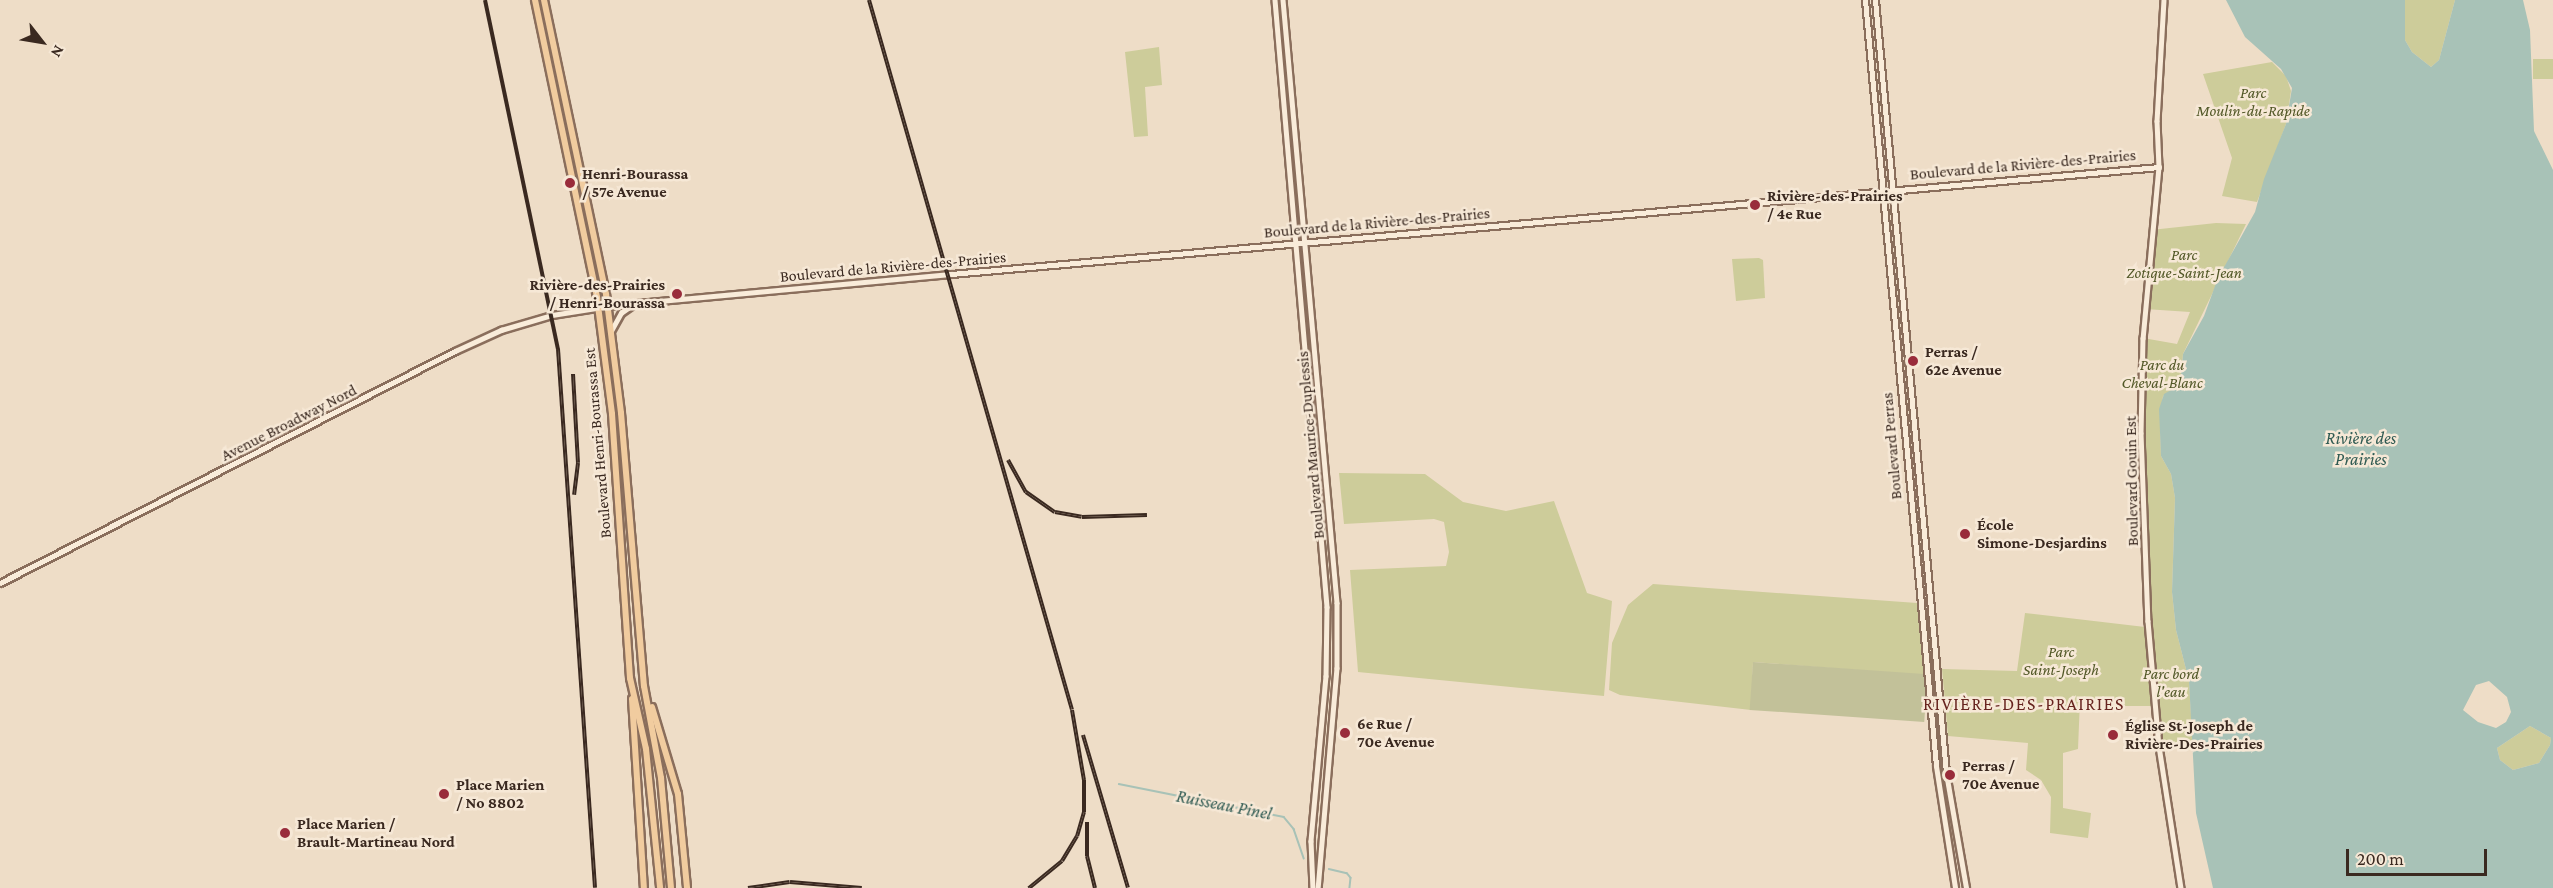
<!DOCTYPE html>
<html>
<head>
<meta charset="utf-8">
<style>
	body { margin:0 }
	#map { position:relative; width:2553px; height:888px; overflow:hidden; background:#eeddc7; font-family:"Crimson Pro",serif }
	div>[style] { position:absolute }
	.green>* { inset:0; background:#cdcc9a; transform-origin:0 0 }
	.cemetery>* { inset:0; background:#c2c199; transform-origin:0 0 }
	.water>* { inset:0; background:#a8c2b7 }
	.stream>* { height:1.5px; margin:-0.75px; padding:0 0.75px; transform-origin:0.75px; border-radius:0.75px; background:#a8c2b7 }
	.roads { filter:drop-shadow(2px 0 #8a6e5c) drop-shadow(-2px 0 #8a6e5c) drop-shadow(0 2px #8a6e5c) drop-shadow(0 -2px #8a6e5c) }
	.tertiary>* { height:4.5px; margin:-2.25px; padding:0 2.25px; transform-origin:2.25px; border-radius:2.25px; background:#f9ecda }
	.secondary>* { height:5px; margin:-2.5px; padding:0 2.5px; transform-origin:2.5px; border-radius:2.5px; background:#f9ecda }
	.primary>* { height:6px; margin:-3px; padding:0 3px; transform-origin:3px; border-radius:3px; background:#f1cc9f }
	.rail>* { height:4px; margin-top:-2px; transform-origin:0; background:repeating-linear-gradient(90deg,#f6e8d6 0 4.5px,#3a2920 0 9px); box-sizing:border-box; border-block:2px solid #3a2920 }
	.dots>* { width:16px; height:16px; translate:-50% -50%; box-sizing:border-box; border:3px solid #f6e8d6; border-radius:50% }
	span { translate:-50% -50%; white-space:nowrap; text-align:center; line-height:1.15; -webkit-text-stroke:5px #f6e8d6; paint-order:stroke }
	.park-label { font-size:16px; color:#515726; font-style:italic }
	.street-label { font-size:16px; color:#3a2920 }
	.poi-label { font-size:16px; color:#3a2920; font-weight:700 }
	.left { translate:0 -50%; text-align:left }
	.right { translate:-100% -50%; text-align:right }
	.water-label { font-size:18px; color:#2f5a52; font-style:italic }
	.neighbourhood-label { font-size:18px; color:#67241f; letter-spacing:1.5px }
	.north { position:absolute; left:12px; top:12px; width:60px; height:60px; -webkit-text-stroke:4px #f6e8d6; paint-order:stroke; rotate:121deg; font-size:16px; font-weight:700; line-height:24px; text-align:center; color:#3a2920 }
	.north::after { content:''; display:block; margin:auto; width:21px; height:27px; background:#3a2920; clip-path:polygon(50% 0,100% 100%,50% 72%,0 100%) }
	.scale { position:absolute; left:2346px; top:849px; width:141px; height:27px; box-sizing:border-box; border:3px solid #3a2920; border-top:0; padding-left:8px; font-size:18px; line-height:21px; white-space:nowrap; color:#3a2920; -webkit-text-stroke:4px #f6e8d6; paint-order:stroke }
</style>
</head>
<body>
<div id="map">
	<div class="green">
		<div style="clip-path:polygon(2405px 0,2455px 0,2439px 60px,2431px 67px,2412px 52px,2405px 40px)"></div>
		<div style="clip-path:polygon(1159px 47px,1162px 85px,1145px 87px,1148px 136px,1134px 137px,1125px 52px)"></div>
		<div style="left:2553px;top:59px;width:20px;height:20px;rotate:90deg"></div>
		<div style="clip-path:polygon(2272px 62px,2286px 76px,2291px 91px,2286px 124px,2257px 202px,2222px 196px,2232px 158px,2203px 74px)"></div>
		<div style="clip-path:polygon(2216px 223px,2246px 224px,2183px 354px,2180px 385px,2163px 396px,2160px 419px,2161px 456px,2171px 474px,2175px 498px,2172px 592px,2176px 630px,2189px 681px,2193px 749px,2159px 749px,2148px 621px,2151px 590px,2146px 563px,2143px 493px,2143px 338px,2177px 344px,2190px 312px,2145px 309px,2151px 230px)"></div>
		<div style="clip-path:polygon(1759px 258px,1763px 260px,1765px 298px,1736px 301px,1732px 259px)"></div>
		<div style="clip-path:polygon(1339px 473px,1425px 474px,1463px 502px,1506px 511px,1554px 501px,1587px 593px,1612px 601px,1604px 696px,1358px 672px,1350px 570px,1446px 566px,1449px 552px,1444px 522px,1434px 519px,1344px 524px)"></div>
		<div style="clip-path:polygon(1653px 584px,1917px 603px,1924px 675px,1753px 662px,1751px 710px,1620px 695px,1609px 690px,1612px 643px,1628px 605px)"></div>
		<div style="clip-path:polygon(2025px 613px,2145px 627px,2151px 706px,2123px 706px,2121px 700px,2080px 700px,2078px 749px,2063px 753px,2063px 808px,2091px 813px,2088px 838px,2050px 833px,2051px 797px,2041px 780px,2026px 770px,2028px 743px,1948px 736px,1942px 669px,2017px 671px)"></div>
		<div style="clip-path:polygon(2530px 726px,2551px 738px,2550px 745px,2539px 763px,2513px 770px,2500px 760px,2497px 748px)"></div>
	</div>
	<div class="cemetery">
		<div style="left:1753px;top:662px;width:175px;height:48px;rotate:4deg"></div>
	</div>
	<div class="water">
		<div style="clip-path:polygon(evenodd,2226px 0,2405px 0,2405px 40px,2412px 52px,2431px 67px,2439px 60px,2455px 0,2523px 0,2530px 30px,2534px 131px,2553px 170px,2553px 888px,2213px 888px,2196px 813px,2189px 681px,2176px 630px,2172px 592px,2175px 498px,2171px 474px,2161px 456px,2159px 409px,2164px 394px,2180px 385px,2183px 354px,2204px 316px,2218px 278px,2255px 212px,2264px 179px,2286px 124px,2292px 88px,2281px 69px,2245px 37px,2226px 0,2489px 681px,2507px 697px,2511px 712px,2506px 722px,2496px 728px,2478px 722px,2463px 710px,2476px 685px,2489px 681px,2226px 0,2530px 726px,2551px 738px,2550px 745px,2539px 763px,2513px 770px,2500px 760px,2497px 748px,2530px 726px)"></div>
	</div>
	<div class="stream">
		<div style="left:1119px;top:784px;width:168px;rotate:11.3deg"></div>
		<div style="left:1284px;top:817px;width:16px;rotate:50deg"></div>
		<div style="left:1294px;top:829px;width:31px;rotate:71deg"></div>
		<div style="left:1329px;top:869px;width:18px;rotate:13deg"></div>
		<div style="left:1347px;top:873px;width:6px;rotate:51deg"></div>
		<div style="left:1351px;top:878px;width:10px;rotate:96deg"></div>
	</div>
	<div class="roads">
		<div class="tertiary">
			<div style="left:1275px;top:0;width:609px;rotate:85.1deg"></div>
			<div style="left:1327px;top:607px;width:69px;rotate:90.8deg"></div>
			<div style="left:1326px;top:676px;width:166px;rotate:95.2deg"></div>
			<div style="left:1311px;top:841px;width:47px;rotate:87.6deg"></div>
			<div style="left:1283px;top:0;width:605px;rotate:84.88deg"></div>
			<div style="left:1337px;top:603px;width:65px;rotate:90deg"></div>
			<div style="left:1337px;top:668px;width:221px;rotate:94.9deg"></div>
			<div style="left:2164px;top:0;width:121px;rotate:93.3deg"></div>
			<div style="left:2157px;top:121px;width:46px;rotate:87.5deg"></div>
			<div style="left:2159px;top:167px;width:172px;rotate:95.3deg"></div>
			<div style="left:2143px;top:338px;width:95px;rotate:91.2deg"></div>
			<div style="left:2141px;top:433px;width:188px;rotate:87.9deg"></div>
			<div style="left:2148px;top:621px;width:125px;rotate:85deg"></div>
			<div style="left:2159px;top:746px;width:144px;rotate:81.2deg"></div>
			<div style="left:611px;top:331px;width:21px;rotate:-61deg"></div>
			<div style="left:621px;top:313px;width:16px;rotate:-35deg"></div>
			<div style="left:0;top:583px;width:511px;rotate:-27.02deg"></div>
			<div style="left:455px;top:351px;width:51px;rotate:-24.5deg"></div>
			<div style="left:501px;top:330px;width:53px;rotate:-16.4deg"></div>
			<div style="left:552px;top:315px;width:65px;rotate:-8.9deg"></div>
			<div style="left:616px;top:305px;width:336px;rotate:-5.3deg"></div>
			<div style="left:951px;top:274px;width:1213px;rotate:-5.06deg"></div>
		</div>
		<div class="secondary">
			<div style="left:1865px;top:0;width:769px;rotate:84.7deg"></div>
			<div style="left:1936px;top:766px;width:123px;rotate:81.1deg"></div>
			<div style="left:1875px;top:0;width:776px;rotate:84.75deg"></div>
			<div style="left:1946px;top:773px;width:117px;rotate:80.1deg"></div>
		</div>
		<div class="primary">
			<div style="left:535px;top:0;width:304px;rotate:78.2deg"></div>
			<div style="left:597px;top:298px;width:117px;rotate:82.6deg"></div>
			<div style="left:612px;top:414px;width:265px;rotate:86.1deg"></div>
			<div style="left:630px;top:678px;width:73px;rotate:77.3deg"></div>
			<div style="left:646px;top:749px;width:140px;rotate:84.2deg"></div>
			<div style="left:544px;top:0;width:300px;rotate:78.1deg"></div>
			<div style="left:606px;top:294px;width:120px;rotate:82.8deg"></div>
			<div style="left:621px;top:413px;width:274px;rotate:85.2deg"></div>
			<div style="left:644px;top:686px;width:94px;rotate:79.5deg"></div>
			<div style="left:661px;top:778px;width:110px;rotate:84.8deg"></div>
			<div style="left:632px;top:699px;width:189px;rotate:86.4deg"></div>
			<div style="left:652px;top:707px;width:91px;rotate:73.4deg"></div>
			<div style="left:678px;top:794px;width:94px;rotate:84.5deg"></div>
		</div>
	</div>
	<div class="rail">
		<div style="left:485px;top:0;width:357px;rotate:78.2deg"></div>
		<div style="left:558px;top:349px;width:540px;rotate:86.07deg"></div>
		<div style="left:869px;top:0;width:738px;rotate:74.04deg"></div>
		<div style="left:1072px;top:710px;width:71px;rotate:80.3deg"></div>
		<div style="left:1084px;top:780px;width:32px;rotate:90deg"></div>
		<div style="left:1084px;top:812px;width:25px;rotate:106deg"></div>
		<div style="left:1077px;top:836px;width:29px;rotate:121deg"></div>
		<div style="left:1062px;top:861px;width:43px;rotate:140.7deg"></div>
		<div style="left:573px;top:374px;width:89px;rotate:86.8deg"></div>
		<div style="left:578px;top:463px;width:32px;rotate:97deg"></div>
		<div style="left:1008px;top:460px;width:37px;rotate:61deg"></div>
		<div style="left:1026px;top:492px;width:35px;rotate:35deg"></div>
		<div style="left:1055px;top:512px;width:27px;rotate:10deg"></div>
		<div style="left:1082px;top:517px;width:65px;rotate:-1.8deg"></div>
		<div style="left:1083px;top:735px;width:159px;rotate:73.6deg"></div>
		<div style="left:1087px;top:822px;width:34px;rotate:90deg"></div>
		<div style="left:1087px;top:856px;width:33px;rotate:76deg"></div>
		<div style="left:748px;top:888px;width:42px;rotate:-8.1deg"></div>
		<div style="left:790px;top:882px;width:72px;rotate:4.8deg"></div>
	</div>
	<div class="dots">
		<div style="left:570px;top:183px;background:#992c3b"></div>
		<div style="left:1755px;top:205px;background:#992c3b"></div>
		<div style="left:677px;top:294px;background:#992c3b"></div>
		<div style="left:1913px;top:361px;background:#992c3b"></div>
		<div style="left:1965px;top:534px;background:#992c3b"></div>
		<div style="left:1345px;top:733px;background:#992c3b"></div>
		<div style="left:2113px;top:735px;background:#992c3b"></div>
		<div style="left:1950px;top:775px;background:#992c3b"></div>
		<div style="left:444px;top:794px;background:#992c3b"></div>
		<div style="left:285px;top:833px;background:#992c3b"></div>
	</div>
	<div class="park-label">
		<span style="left:2253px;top:102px">Parc<br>Moulin-du-Rapide</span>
		<span style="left:2184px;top:264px">Parc<br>Zotique-Saint-Jean</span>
		<span style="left:2162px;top:374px">Parc du<br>Cheval-Blanc</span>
		<span style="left:2061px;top:661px">Parc<br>Saint-Joseph</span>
		<span style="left:2171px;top:683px">Parc bord<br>l'eau</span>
	</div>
	<div class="street-label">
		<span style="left:2023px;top:165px;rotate:-5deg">Boulevard de la Rivière-des-Prairies</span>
		<span style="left:1377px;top:223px;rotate:-5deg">Boulevard de la Rivière-des-Prairies</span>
		<span style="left:893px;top:267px;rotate:-5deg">Boulevard de la Rivière-des-Prairies</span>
		<span style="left:289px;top:423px;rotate:-27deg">Avenue Broadway Nord</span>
		<span style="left:598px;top:443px;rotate:-95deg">Boulevard Henri-Bourassa Est</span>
		<span style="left:1311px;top:445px;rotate:-95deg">Boulevard Maurice-Duplessis</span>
		<span style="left:1892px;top:446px;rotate:-95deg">Boulevard Perras</span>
		<span style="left:2132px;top:481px;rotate:-91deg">Boulevard Gouin Est</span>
	</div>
	<div class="poi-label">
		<span class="left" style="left:582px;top:183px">Henri-Bourassa<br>/ 57e Avenue</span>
		<span class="left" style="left:1767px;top:205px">Rivière-des-Prairies<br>/ 4e Rue</span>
		<span class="right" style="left:665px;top:294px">Rivière-des-Prairies<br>/ Henri-Bourassa</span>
		<span class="left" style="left:1925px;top:361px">Perras /<br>62e Avenue</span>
		<span class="left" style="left:1977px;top:534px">École<br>Simone-Desjardins</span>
		<span class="left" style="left:1357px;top:733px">6e Rue /<br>70e Avenue</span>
		<span class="left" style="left:2125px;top:735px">Église St-Joseph de<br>Rivière-Des-Prairies</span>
		<span class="left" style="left:1962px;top:775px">Perras /<br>70e Avenue</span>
		<span class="left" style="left:456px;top:794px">Place Marien<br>/ No 8802</span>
		<span class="left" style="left:297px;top:833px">Place Marien /<br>Brault-Martineau Nord</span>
	</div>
	<div class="water-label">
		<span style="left:2361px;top:449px">Rivière des<br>Prairies</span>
		<span style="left:1224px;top:805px;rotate:11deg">Ruisseau Pinel</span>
	</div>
	<div class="neighbourhood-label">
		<span style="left:2024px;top:704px">RIVIÈRE-DES-PRAIRIES</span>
	</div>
	<div class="north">N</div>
	<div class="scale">200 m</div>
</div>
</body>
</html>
